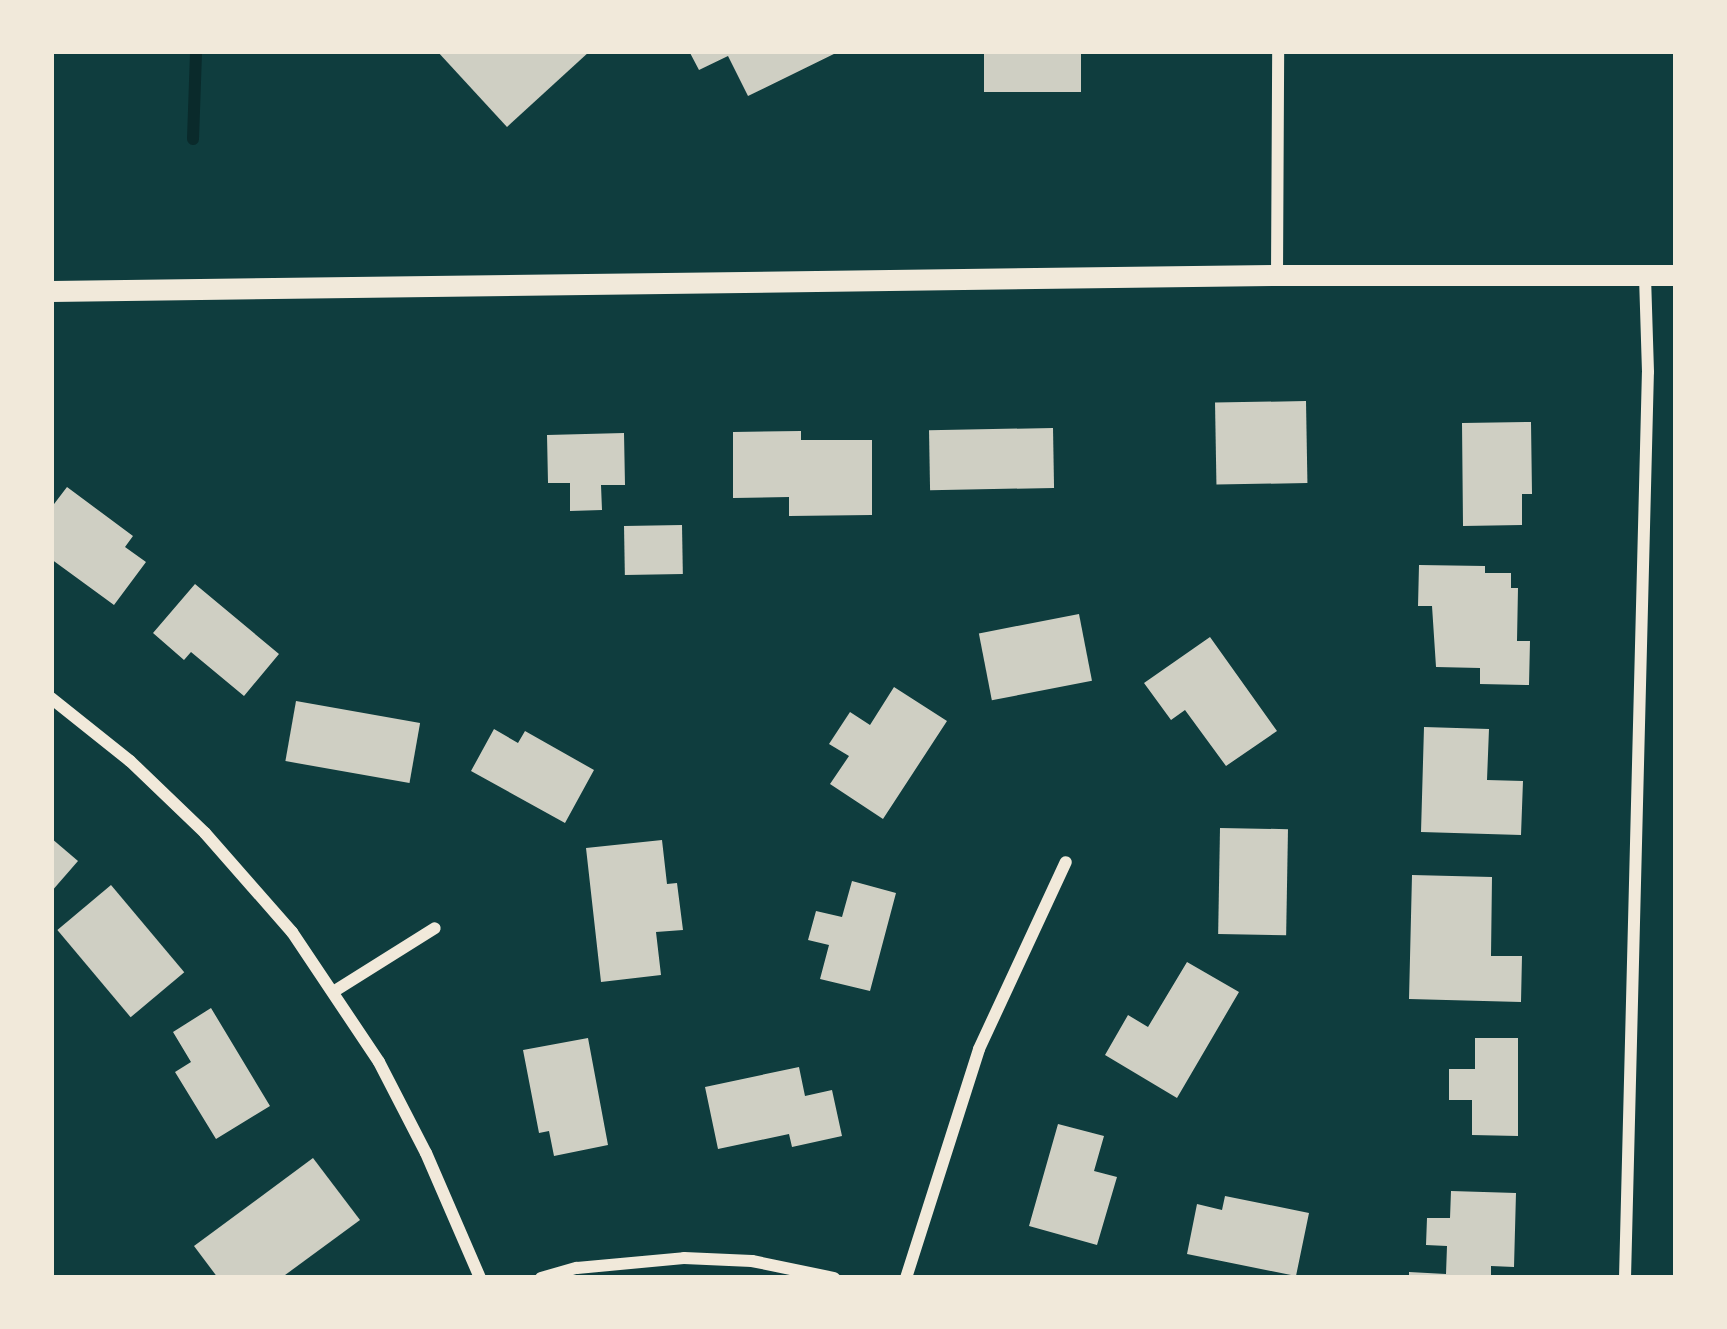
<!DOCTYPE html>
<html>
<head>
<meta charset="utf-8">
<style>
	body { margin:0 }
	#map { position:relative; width:1727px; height:1329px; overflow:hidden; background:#0f3d3e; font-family:Overpass,sans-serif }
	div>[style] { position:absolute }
	.stream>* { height:12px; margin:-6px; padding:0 6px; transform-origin:6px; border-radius:6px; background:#0a2a2b }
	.building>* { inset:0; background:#cfcfc3; transform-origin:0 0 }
	.minor>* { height:12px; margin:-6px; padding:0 6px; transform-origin:6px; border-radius:6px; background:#f1e9da }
	.tertiary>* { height:21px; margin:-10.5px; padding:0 10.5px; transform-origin:10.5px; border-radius:10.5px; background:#f1e9da }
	span { translate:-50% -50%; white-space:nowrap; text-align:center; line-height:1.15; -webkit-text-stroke:12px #f1e9da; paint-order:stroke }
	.frame { position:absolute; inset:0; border:54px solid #f1e9da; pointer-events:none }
</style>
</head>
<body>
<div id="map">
	<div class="stream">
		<div style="left:193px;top:139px;width:88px;rotate:-88deg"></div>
	</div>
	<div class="building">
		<div style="clip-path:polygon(437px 51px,590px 51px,507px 127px)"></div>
		<div style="clip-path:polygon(689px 51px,840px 51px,748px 96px,728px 56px,699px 70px)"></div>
		<div style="left:984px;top:51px;width:97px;height:41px"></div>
		<div style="left:1306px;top:401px;width:82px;height:91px;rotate:89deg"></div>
		<div style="clip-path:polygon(1531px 422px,1532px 494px,1522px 494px,1522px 525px,1463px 526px,1462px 423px)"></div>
		<div style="left:1053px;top:428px;width:60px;height:124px;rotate:89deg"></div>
		<div style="clip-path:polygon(801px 431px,801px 440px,872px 440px,872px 515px,789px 516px,789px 497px,733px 498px,733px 432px)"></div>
		<div style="clip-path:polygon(624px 433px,625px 485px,601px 485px,602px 510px,570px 511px,570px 483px,548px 483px,547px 435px)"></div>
		<div style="clip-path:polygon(67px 487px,133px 536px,125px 547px,146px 562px,114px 605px,51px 559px,51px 508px)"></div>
		<div style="left:682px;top:525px;width:49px;height:58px;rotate:89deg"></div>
		<div style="clip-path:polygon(1419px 565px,1485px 566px,1485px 573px,1511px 573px,1511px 588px,1518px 588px,1517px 641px,1530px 641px,1529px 685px,1480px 684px,1480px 668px,1436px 667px,1432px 606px,1418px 606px)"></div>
		<div style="clip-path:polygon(195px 584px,279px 654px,244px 696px,191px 652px,184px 660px,153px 633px)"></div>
		<div style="left:1079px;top:614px;width:68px;height:102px;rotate:79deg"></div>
		<div style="clip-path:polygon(1210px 637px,1277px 731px,1226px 766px,1185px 710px,1171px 720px,1144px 683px)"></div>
		<div style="clip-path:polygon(894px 687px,947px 721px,883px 819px,830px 784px,849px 756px,829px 744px,850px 712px,870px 725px)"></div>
		<div style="left:296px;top:701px;width:126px;height:61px;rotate:10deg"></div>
		<div style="clip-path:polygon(1424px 727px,1489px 729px,1487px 780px,1523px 781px,1521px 835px,1421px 832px)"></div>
		<div style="clip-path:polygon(494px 729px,518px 743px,525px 731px,594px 770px,565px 823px,471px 771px)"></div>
		<div style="left:1220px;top:828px;width:68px;height:106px;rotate:1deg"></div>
		<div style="clip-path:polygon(51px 838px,78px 861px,51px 892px)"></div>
		<div style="clip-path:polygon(662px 840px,667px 884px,677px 883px,683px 930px,656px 932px,661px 975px,601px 982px,586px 848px)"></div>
		<div style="clip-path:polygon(1412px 875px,1492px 877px,1491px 956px,1522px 956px,1521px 1002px,1409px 999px)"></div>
		<div style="clip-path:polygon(852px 881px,896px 893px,870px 991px,820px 979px,829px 945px,808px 940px,816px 911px,842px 917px)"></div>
		<div style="left:111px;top:885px;width:114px;height:70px;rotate:50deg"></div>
		<div style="clip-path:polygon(1187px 962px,1239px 992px,1177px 1098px,1105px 1055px,1128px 1015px,1148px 1027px)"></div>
		<div style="clip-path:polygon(211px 1008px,270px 1106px,216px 1139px,175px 1072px,191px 1062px,173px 1032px)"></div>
		<div style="clip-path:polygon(588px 1038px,608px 1145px,554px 1156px,549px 1131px,539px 1133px,523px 1050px)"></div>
		<div style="clip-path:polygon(1475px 1038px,1518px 1038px,1518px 1136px,1472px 1135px,1472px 1100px,1449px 1100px,1449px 1069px,1475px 1069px)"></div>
		<div style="clip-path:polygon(799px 1067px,805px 1096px,832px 1090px,842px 1136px,792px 1147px,789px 1134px,718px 1149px,705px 1087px)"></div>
		<div style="clip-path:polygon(1058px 1124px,1104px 1136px,1094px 1171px,1117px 1177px,1097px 1245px,1029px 1226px)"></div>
		<div style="clip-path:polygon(313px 1158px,360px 1220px,281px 1278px,218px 1278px,194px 1246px)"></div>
		<div style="clip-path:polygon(1451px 1191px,1516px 1193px,1514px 1267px,1491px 1266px,1491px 1278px,1409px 1278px,1409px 1272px,1446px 1274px,1447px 1246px,1426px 1245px,1427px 1218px,1450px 1218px)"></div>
		<div style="clip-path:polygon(1225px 1196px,1309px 1213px,1296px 1276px,1187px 1254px,1197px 1204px,1222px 1210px)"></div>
	</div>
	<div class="minor">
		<div style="left:1277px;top:275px;width:224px;rotate:-89.7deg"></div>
		<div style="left:51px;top:698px;width:101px;rotate:38.6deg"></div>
		<div style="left:130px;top:761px;width:104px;rotate:43.8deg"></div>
		<div style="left:205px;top:833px;width:132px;rotate:48.7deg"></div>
		<div style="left:292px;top:932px;width:156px;rotate:56.2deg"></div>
		<div style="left:379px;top:1062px;width:102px;rotate:62.7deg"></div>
		<div style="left:426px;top:1153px;width:136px;rotate:66.6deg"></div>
		<div style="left:333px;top:992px;width:120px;rotate:-32.1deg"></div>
		<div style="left:541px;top:1278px;width:37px;rotate:-16deg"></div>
		<div style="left:577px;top:1268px;width:107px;rotate:-5.3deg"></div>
		<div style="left:684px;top:1258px;width:68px;rotate:2.5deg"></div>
		<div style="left:752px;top:1261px;width:84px;rotate:11.7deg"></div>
		<div style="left:906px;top:1278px;width:240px;rotate:-72.3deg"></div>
		<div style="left:979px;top:1049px;width:206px;rotate:-65.1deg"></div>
		<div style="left:1625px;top:1278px;width:906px;rotate:-88.55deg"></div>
		<div style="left:1648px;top:372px;width:96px;rotate:-91.8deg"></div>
	</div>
	<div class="tertiary">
		<div style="left:51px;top:291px;width:1226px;rotate:-0.75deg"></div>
		<div style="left:1277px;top:275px;width:399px"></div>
	</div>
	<div class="frame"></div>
</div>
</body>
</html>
